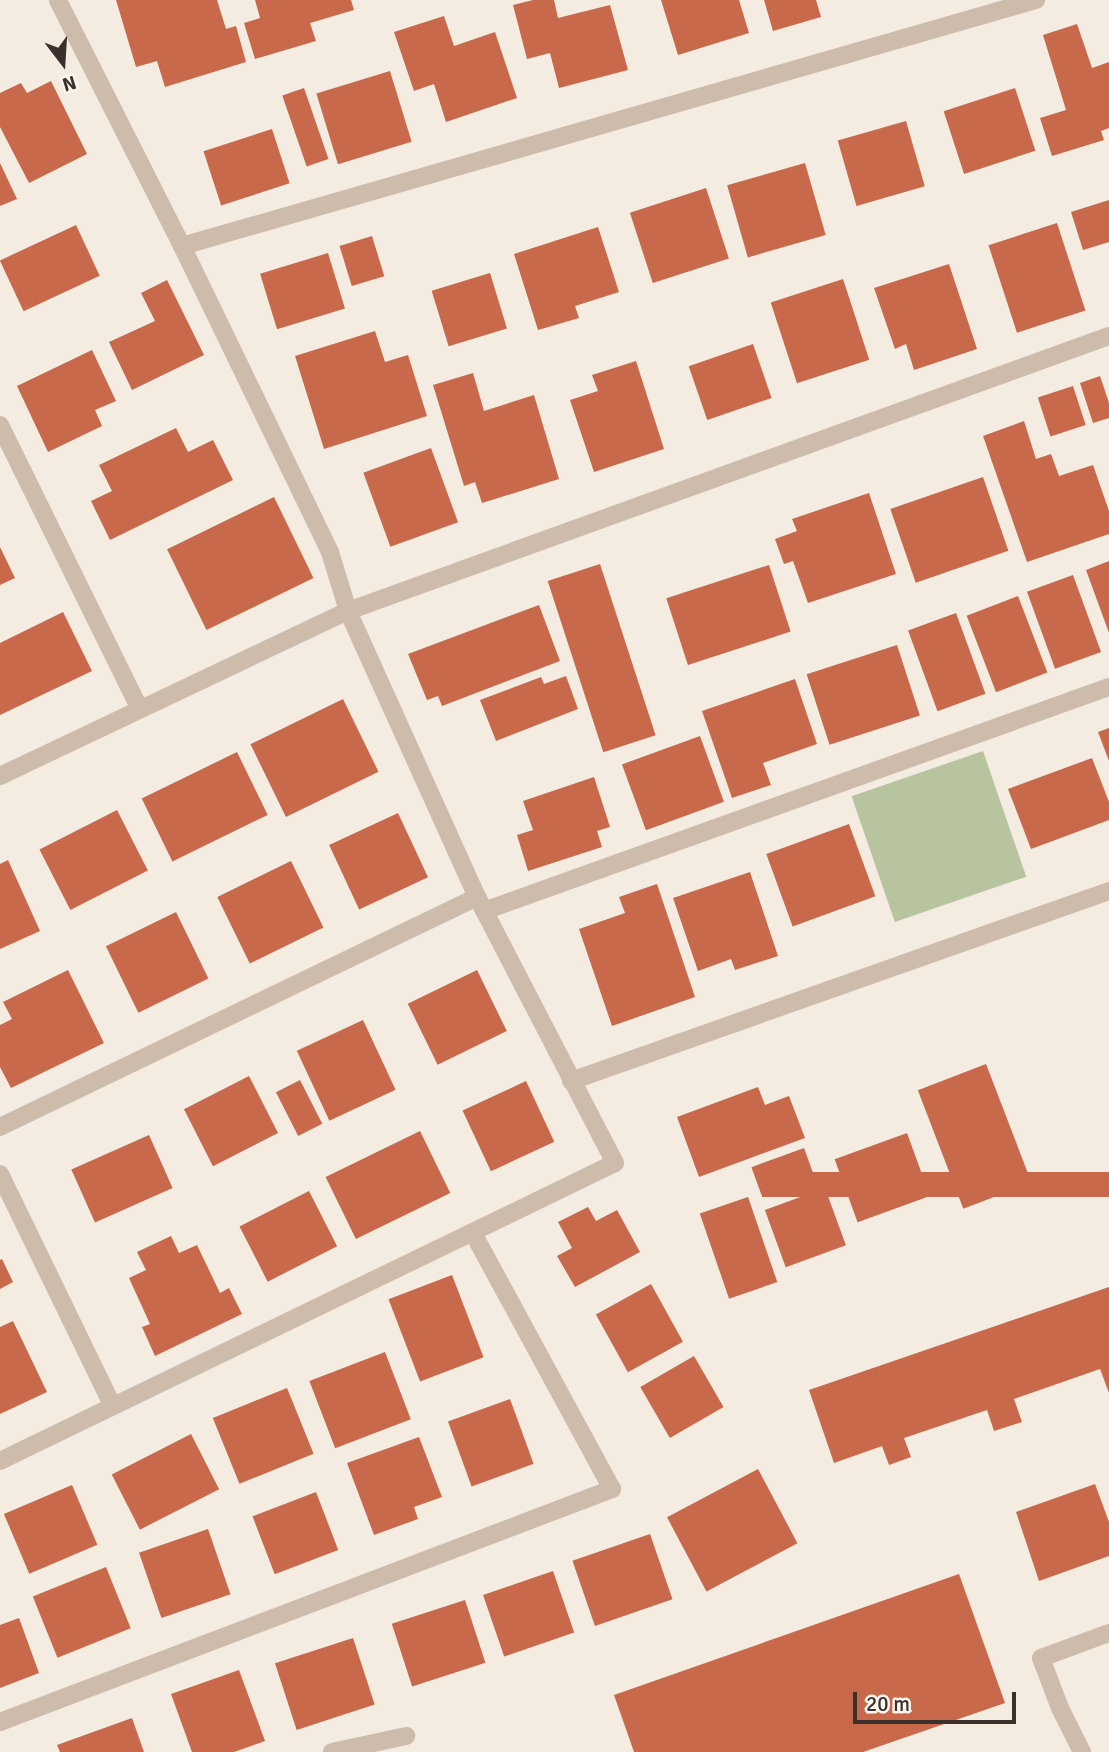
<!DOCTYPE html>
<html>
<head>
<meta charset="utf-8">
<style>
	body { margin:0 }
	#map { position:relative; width:1109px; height:1752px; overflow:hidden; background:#f4ebe1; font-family:Signika,sans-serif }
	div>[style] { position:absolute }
	.green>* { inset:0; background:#b8c4a0; transform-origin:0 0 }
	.building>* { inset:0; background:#c8694b; transform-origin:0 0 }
	.street>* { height:18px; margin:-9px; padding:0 9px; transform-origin:9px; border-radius:9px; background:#cdbbac }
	span { translate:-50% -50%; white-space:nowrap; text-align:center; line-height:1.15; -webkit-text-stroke:7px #fbf5ee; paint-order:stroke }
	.north { position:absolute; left:28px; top:28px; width:70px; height:70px; -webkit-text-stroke:5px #fbf5ee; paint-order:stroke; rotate:163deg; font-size:19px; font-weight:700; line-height:28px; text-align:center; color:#3b302b }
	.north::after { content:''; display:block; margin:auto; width:24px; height:32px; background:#3b302b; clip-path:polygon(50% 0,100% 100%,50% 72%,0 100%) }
	.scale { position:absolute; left:853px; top:1692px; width:163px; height:32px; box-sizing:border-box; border:4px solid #3b302b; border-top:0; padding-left:9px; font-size:21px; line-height:24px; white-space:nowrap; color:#3b302b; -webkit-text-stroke:5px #fbf5ee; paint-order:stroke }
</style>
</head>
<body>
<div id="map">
	<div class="green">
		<div style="left:983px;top:751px;width:133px;height:139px;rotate:71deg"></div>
	</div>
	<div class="building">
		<div style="clip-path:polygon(116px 0,217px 0,226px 29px,236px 26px,246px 62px,165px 87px,157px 61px,136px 67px)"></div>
		<div style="clip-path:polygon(255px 0,351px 0,354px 10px,310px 23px,316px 41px,255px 59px,244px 23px,260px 18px)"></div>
		<div style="clip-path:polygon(533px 0,554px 0,558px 18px,610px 5px,628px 70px,559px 88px,550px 53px,527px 59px,513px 5px)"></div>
		<div style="clip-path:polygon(661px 0,739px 0,749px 33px,678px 55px)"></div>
		<div style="clip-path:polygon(764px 0,816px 0,821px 17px,773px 31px)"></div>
		<div style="clip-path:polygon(444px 16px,454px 46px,495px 32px,517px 98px,446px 122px,434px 84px,414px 91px,394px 32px)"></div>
		<div style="clip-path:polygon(1077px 24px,1092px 68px,1109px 62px,1109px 128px,1101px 131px,1104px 140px,1052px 156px,1040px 118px,1066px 110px,1043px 35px)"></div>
		<div style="left:390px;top:71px;width:74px;height:77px;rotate:73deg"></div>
		<div style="clip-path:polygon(51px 81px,87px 154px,29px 183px,0 127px,0 93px,21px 83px,27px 93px)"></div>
		<div style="left:304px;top:88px;width:75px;height:23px;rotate:71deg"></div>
		<div style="left:1015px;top:88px;width:66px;height:75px;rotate:72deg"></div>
		<div style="left:906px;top:121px;width:68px;height:71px;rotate:74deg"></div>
		<div style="left:272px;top:129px;width:57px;height:72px;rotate:72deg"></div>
		<div style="clip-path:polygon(0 163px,17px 199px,0 206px)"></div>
		<div style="left:805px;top:163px;width:75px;height:81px;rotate:74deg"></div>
		<div style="left:706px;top:188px;width:74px;height:80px;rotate:72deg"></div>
		<div style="clip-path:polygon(1109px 200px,1109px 242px,1083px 250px,1071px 212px)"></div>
		<div style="left:1057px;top:223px;width:92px;height:72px;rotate:72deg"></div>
		<div style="left:76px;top:225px;width:56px;height:84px;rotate:65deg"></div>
		<div style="clip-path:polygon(598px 227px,619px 292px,575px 306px,579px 318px,538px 330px,514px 254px)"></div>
		<div style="left:372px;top:236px;width:42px;height:34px;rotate:73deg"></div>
		<div style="left:328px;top:253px;width:58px;height:71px;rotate:73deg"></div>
		<div style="clip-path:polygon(949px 264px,977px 349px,914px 370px,906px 344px,895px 349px,874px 288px)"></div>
		<div style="left:490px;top:273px;width:58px;height:61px;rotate:73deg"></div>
		<div style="left:843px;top:279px;width:85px;height:76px;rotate:72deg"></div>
		<div style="clip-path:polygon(167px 280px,204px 355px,132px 390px,109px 342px,155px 321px,141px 293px)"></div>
		<div style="clip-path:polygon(375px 331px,385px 362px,408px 355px,427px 416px,324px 449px,295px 356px)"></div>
		<div style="left:753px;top:344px;width:57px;height:68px;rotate:71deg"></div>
		<div style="clip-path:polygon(92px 350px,116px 401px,95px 410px,102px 426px,48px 452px,17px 386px)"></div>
		<div style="clip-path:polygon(636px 361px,664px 449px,594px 472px,570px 400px,598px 391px,592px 375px)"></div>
		<div style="clip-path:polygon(473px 373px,484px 411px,534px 395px,559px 479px,482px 503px,475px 482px,464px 486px,433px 385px)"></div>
		<div style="clip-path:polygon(1100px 376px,1109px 403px,1109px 418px,1093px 423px,1080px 383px)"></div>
		<div style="left:1073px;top:386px;width:41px;height:37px;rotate:72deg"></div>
		<div style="clip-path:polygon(1024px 421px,1036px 459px,1051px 454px,1059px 476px,1093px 465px,1109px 511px,1109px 534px,1027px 562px,983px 436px)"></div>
		<div style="clip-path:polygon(176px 428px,188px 452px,213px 440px,233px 480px,110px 540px,91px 501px,112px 491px,99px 465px)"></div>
		<div style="left:431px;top:448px;width:79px;height:72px;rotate:70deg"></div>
		<div style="left:983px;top:477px;width:78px;height:98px;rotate:71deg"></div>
		<div style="clip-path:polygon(869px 493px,896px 574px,808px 603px,793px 561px,784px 564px,775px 539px,797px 531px,792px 519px)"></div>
		<div style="left:274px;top:497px;width:90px;height:119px;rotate:64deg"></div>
		<div style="clip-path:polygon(0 547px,15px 578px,0 585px)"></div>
		<div style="clip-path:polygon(1109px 561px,1109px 633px,1086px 570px)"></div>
		<div style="left:600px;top:564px;width:180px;height:55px;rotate:72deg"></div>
		<div style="left:769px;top:565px;width:70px;height:108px;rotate:72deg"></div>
		<div style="left:1073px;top:575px;width:82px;height:49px;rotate:70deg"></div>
		<div style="left:1018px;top:596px;width:82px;height:55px;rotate:69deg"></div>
		<div style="clip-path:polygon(539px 605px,560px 661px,442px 706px,438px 696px,427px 700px,408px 654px)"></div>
		<div style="clip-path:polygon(63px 612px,92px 671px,0 715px,0 643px)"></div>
		<div style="left:956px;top:613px;width:86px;height:51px;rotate:70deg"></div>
		<div style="left:897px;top:645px;width:74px;height:95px;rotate:72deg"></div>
		<div style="clip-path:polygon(566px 676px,578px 709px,496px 741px,480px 700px,541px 677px,544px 684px)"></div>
		<div style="clip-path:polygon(795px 679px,817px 744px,763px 763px,771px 785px,732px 798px,702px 711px)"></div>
		<div style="left:343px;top:699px;width:81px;height:103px;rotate:64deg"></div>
		<div style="clip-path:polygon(1109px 728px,1109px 761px,1098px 732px)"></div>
		<div style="left:700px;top:736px;width:70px;height:83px;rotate:70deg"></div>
		<div style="left:237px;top:752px;width:70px;height:106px;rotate:64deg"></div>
		<div style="clip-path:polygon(1092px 758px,1109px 802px,1109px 820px,1031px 849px,1008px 789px)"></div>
		<div style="clip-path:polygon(594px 777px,610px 827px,597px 831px,602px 847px,528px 871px,517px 835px,533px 830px,523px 801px)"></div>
		<div style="left:117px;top:810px;width:68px;height:87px;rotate:63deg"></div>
		<div style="left:398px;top:813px;width:71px;height:76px;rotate:65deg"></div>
		<div style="left:849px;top:824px;width:77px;height:88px;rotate:70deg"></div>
		<div style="clip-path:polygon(8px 860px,40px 931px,0 949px,0 864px)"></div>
		<div style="left:291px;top:861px;width:74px;height:82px;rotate:64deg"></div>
		<div style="clip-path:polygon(750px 872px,778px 956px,735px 970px,731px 959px,698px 971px,673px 898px)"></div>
		<div style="clip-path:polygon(657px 884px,695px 997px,612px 1026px,579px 929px,625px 913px,619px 897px)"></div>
		<div style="left:176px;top:912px;width:74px;height:78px;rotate:64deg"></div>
		<div style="clip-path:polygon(68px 970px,104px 1043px,11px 1088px,0 1067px,0 1025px,12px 1019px,3px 1002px)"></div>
		<div style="left:477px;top:970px;width:68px;height:77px;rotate:64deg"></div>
		<div style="left:363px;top:1020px;width:77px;height:73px;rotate:65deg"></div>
		<div style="left:986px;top:1064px;width:127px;height:73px;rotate:69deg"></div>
		<div style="left:249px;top:1076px;width:64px;height:73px;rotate:63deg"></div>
		<div style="left:300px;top:1080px;width:49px;height:27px;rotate:63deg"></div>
		<div style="left:526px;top:1081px;width:67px;height:70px;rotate:65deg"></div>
		<div style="clip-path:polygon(758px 1087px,765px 1105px,789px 1096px,805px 1138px,699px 1177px,677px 1117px)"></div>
		<div style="left:420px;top:1131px;width:69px;height:105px;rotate:64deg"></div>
		<div style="left:907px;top:1133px;width:67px;height:77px;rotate:70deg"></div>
		<div style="left:149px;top:1135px;width:58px;height:85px;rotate:66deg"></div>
		<div style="left:804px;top:1148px;width:30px;height:56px;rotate:70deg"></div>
		<div style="left:1109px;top:1172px;width:25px;height:347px;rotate:90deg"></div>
		<div style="left:825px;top:1188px;width:61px;height:64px;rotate:70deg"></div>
		<div style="left:309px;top:1191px;width:62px;height:78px;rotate:63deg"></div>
		<div style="left:748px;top:1197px;width:90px;height:51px;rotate:71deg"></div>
		<div style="clip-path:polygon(588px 1207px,596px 1221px,617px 1210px,640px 1252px,575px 1287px,557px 1256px,572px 1248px,558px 1222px)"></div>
		<div style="clip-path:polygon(171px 1236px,179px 1253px,197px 1245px,220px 1293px,229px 1288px,242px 1314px,155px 1356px,142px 1327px,150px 1324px,129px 1278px,146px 1270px,137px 1252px)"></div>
		<div style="clip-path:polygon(2px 1259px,13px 1282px,0 1289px,0 1260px)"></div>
		<div style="left:452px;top:1275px;width:88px;height:68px;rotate:69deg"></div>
		<div style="left:651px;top:1284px;width:66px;height:63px;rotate:61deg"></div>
		<div style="clip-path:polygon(1109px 1287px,1109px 1393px,1100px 1369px,1014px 1399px,1022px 1422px,994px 1431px,987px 1410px,904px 1438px,911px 1457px,889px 1465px,882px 1446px,834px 1463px,809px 1390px)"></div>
		<div style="clip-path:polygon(13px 1321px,47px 1392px,0 1414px,0 1327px)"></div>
		<div style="left:385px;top:1352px;width:72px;height:81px;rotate:69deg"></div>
		<div style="left:694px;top:1356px;width:59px;height:62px;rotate:60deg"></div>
		<div style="left:287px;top:1388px;width:71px;height:80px;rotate:68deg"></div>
		<div style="left:510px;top:1399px;width:69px;height:66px;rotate:70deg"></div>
		<div style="left:191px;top:1434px;width:62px;height:89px;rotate:63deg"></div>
		<div style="clip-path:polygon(419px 1437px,442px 1497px,414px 1507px,418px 1519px,374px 1535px,347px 1463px)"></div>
		<div style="left:758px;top:1469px;width:84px;height:103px;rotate:62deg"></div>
		<div style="clip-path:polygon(1095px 1484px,1109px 1522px,1109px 1556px,1039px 1581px,1016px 1512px)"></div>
		<div style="left:72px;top:1485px;width:65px;height:74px;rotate:67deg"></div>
		<div style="left:316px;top:1492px;width:62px;height:68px;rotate:69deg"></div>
		<div style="left:208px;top:1529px;width:69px;height:73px;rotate:71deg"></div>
		<div style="left:650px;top:1534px;width:69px;height:82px;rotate:71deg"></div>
		<div style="left:106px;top:1567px;width:66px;height:79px;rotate:68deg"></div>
		<div style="left:553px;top:1571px;width:65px;height:74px;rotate:71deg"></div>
		<div style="clip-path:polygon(959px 1574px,1005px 1703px,863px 1752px,634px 1752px,614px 1695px)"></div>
		<div style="left:465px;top:1600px;width:66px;height:77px;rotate:72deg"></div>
		<div style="clip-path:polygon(19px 1618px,39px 1673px,0 1688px,0 1625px)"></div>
		<div style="left:353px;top:1638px;width:70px;height:82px;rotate:72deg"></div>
		<div style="clip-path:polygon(239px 1670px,265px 1741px,234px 1752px,192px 1752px,171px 1694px)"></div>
		<div style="clip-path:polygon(132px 1718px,144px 1752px,60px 1752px,57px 1745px)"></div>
	</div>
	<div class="street">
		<div style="left:182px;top:246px;width:889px;rotate:-16.07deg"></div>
		<div style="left:0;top:425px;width:315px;rotate:63.8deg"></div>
		<div style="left:0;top:776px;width:385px;rotate:-25.4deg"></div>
		<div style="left:348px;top:611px;width:809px;rotate:-19.87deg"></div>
		<div style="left:484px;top:911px;width:664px;rotate:-19.72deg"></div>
		<div style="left:571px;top:1081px;width:571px;rotate:-19.45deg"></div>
		<div style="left:0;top:1127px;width:530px;rotate:-25.74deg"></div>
		<div style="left:0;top:1174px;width:257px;rotate:64.1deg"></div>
		<div style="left:0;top:1461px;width:683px;rotate:-25.85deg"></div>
		<div style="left:615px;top:1163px;width:300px;rotate:-117.4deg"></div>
		<div style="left:477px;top:897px;width:314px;rotate:-114.3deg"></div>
		<div style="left:348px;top:611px;width:62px;rotate:-107deg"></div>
		<div style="left:330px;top:552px;width:340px;rotate:-115.8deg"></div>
		<div style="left:182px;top:246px;width:275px;rotate:-116.8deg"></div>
		<div style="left:0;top:1722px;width:655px;rotate:-20.84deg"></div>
		<div style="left:612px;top:1489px;width:291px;rotate:-118.5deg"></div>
		<div style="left:332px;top:1752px;width:76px;rotate:-12.2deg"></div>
		<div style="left:1082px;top:1752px;width:49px;rotate:-116.6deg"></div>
		<div style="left:1060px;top:1708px;width:53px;rotate:-110.8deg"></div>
		<div style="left:1041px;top:1658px;width:72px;rotate:-20.2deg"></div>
	</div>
	<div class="north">N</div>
	<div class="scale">20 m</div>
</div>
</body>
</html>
